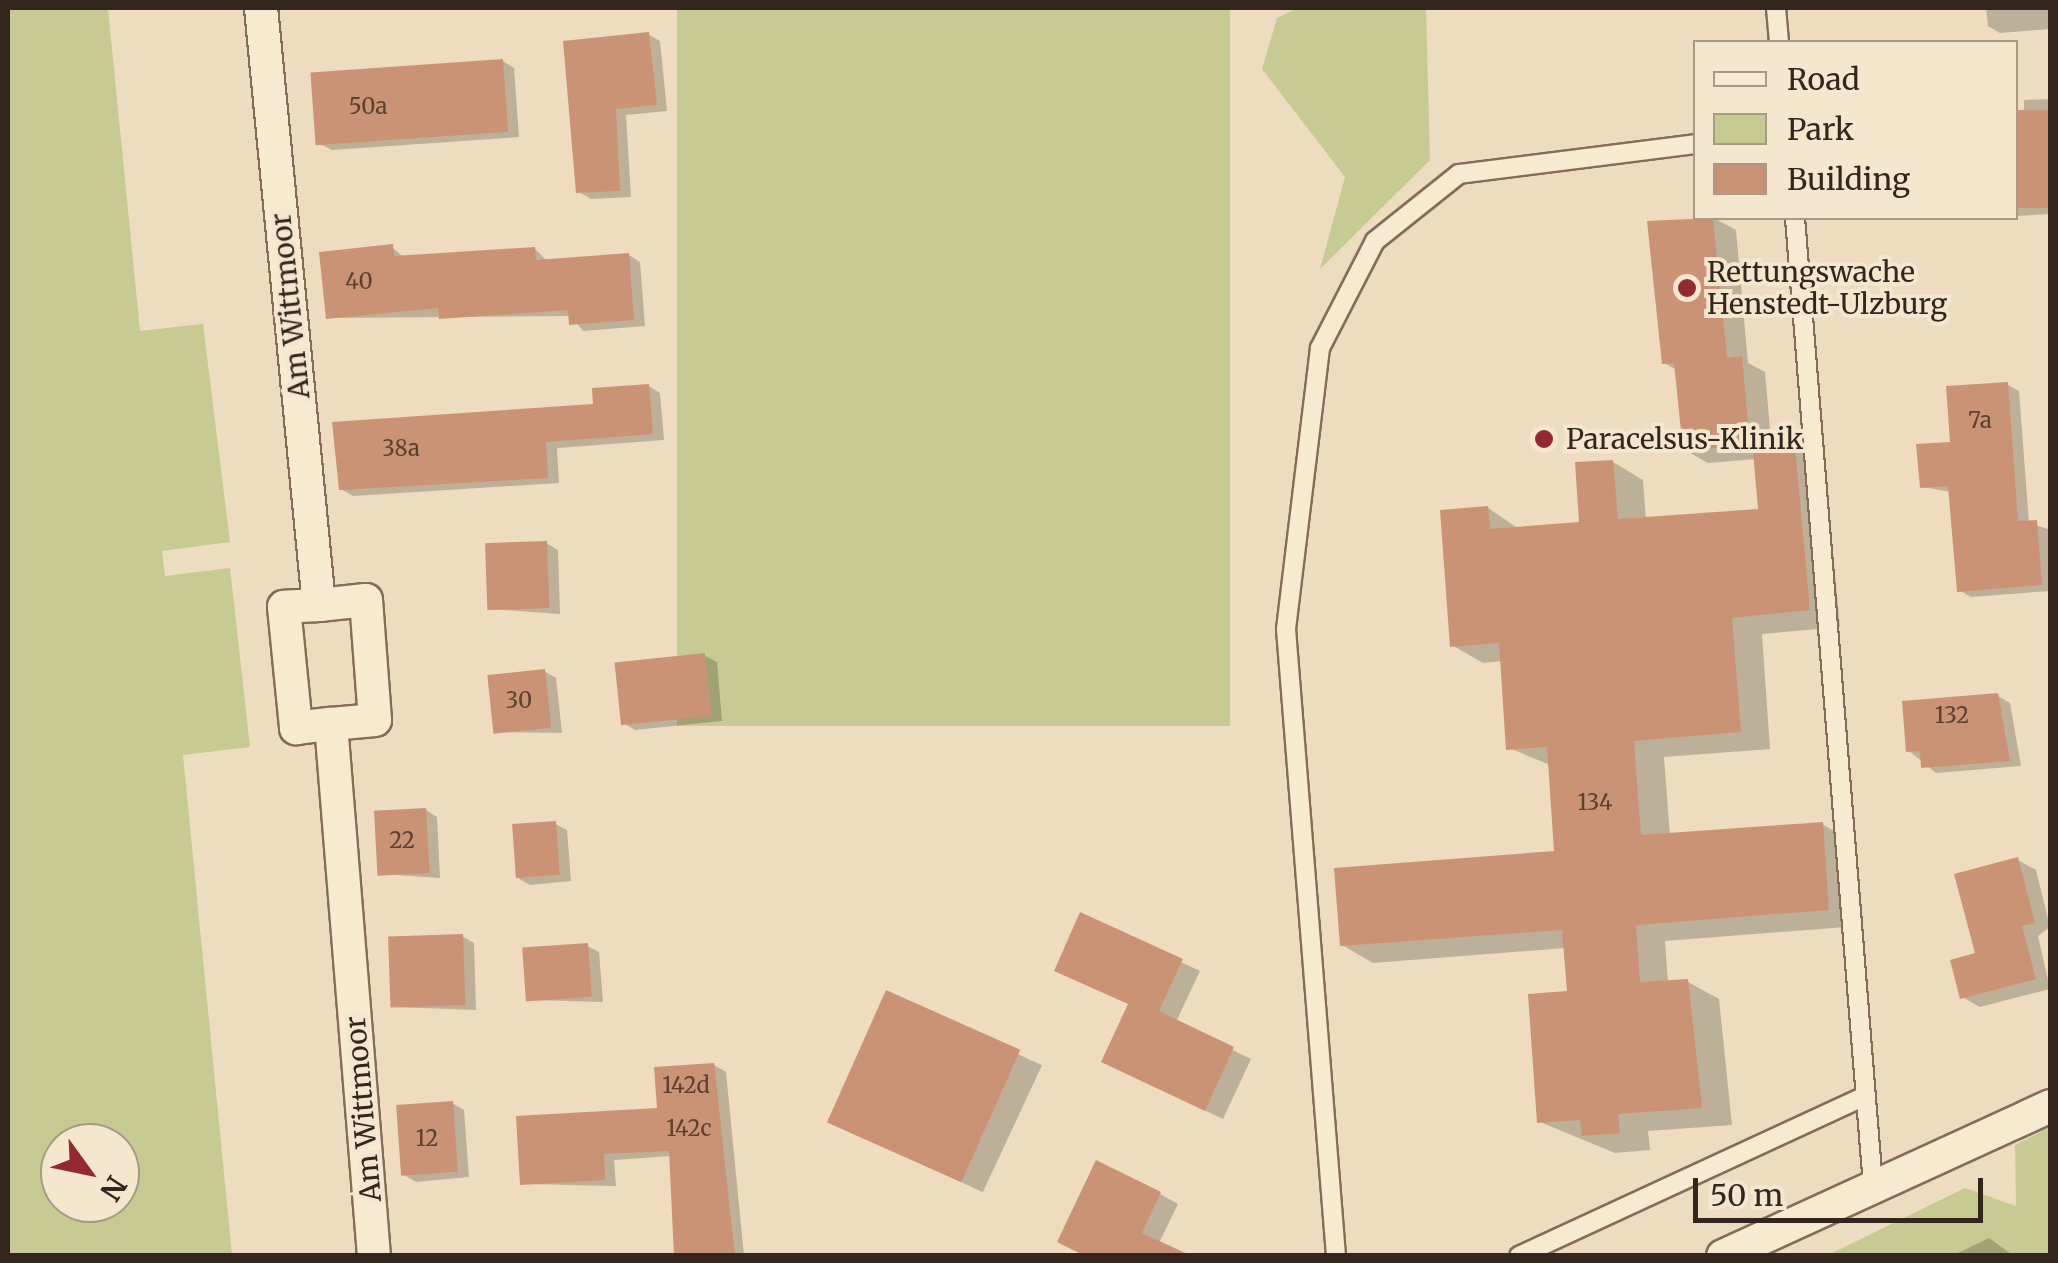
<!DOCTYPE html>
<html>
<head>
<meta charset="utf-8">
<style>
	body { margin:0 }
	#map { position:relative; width:2058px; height:1263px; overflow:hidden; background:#eddcbf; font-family:Merriweather,serif }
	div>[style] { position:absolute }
	.green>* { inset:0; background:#c8ca93; transform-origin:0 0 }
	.shadow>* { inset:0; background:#0003; transform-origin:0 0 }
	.building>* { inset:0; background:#cb9375; transform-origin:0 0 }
	.roads { filter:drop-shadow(2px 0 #856c58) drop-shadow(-2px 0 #856c58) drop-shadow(0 2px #856c58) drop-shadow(0 -2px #856c58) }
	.lane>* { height:18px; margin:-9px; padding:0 9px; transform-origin:9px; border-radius:9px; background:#f8ead1 }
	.street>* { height:32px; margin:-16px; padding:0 16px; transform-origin:16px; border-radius:16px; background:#f8ead1 }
	.dots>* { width:28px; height:28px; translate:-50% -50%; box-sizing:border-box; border:5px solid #f4e7ce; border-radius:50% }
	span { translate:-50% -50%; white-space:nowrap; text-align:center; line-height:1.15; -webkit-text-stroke:8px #f4e7ce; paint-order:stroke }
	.number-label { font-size:22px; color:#5a4132 }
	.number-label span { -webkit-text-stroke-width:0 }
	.poi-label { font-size:28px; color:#34261c }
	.left { translate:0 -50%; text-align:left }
	.street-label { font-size:28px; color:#34261c }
	.frame { position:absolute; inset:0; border:10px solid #34261c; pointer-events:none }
	.legend { position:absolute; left:1693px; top:40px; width:325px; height:180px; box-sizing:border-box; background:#f4e7ce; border:2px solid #a79a87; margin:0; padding:12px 18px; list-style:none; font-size:30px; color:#34261c }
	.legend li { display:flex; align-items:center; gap:20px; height:50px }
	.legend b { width:50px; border:2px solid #a79a87 }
	.north { position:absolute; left:40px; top:1123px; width:100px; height:100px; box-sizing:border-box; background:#f4e7ce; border:2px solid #a79a87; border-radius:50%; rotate:123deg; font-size:28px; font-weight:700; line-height:40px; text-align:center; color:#34261c }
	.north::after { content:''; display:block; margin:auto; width:35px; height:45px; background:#932931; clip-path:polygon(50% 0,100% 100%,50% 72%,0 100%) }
	.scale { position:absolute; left:1693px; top:1178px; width:290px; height:45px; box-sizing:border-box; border:5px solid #34261c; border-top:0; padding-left:12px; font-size:30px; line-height:35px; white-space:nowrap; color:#34261c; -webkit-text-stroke:8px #f4e7ce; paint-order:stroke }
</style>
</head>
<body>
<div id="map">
	<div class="green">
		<div style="clip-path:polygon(evenodd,8px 8px,108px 8px,140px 331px,203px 324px,230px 542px,162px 551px,165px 576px,230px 568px,250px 747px,183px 755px,232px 1255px,8px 1255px,8px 8px,120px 1143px,120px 1203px,60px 1203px,60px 1143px,120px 1143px)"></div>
		<div style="left:677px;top:8px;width:553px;height:718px"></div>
		<div style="clip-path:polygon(1298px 8px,1426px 8px,1430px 160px,1320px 269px,1345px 177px,1262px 69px,1277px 18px)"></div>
		<div style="clip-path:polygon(2050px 1127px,2050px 1255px,1828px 1255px,1965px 1188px,2016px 1206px,2015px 1145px)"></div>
	</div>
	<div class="shadow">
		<div style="clip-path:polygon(1986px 8px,2050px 8px,2050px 29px,2000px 33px,1988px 26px)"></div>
		<div style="clip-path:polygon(648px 34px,660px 41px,667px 111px,626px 115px,631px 197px,591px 199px,579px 192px)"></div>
		<div style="clip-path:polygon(503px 61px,514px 68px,519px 137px,332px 150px,320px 144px)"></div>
		<div style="clip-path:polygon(2050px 99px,2050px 214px,2017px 216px,2016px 114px,2024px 113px,2024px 100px)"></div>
		<div style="clip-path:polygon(1714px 218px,1736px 230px,1748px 363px,1765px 372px,1771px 440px,1794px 438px,1824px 456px,1840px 627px,1762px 634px,1770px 749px,1664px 757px,1670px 836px,1822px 824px,1853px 842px,1859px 926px,1665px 941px,1668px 983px,1688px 982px,1719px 999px,1732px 1125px,1648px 1131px,1650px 1150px,1615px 1153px,1540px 1122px,1570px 993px,1566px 948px,1373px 963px,1342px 945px,1557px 853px,1550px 765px,1509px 748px,1503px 661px,1483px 663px,1452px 645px,1488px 508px,1519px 529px,1582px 524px,1613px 462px,1643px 480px,1646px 520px,1761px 511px,1756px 459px,1708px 463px,1685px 450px,1677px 370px,1664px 363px,1650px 223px)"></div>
		<div style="clip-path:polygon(392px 247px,404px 258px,535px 249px,547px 261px,629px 255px,640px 262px,645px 326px,583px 331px,571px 316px,328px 318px)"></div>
		<div style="clip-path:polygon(2008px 385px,2019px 391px,2029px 523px,2048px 529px,2050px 591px,1971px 597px,1959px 590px,1951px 492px,1922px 487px)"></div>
		<div style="clip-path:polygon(649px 386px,660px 393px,664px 440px,557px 448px,559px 483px,353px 496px,341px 489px)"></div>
		<div style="clip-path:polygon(546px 543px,558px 550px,560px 614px,489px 609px)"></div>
		<div style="clip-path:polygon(705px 656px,717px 662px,722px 721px,635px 730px,623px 723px)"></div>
		<div style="clip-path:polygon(544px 671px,556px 678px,562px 733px,496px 732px)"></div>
		<div style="clip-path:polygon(1998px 696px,2010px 703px,2021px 766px,1936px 773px,1908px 750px)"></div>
		<div style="clip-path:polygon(426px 810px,437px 817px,440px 878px,380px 874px)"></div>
		<div style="clip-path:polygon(555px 824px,567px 830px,571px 881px,530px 885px,518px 878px)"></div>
		<div style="clip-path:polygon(2018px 860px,2036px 870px,2050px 927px,2038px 936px,2050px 989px,1980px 1007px,1962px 997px)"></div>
		<div style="clip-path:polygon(1081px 915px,1200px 971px,1176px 1022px,1251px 1059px,1223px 1119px,1122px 1071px,1130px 1005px)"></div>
		<div style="clip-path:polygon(462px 936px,474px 943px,476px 1010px,393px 1007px)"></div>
		<div style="clip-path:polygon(587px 946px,599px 952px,603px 1002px,528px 1000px)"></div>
		<div style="left:887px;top:993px;width:171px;height:140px;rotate:25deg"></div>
		<div style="clip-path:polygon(714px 1065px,726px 1072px,744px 1256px,676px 1256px,671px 1156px,614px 1160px,616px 1186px,522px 1184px,660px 1110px)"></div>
		<div style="clip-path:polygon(452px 1103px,464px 1110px,469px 1177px,416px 1182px,404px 1175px)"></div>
		<div style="clip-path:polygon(1160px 1194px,1178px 1204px,1159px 1243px,1087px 1256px)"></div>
		<div style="clip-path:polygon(1989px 1238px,2014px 1256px,1952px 1256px)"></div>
	</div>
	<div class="building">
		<div style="clip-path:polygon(649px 32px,657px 105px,616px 109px,620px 191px,576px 193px,563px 41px)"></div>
		<div style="left:503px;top:59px;width:73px;height:193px;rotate:86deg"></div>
		<div style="left:2050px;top:110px;width:98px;height:34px;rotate:90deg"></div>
		<div style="clip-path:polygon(1713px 218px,1727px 358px,1742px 356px,1750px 445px,1683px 451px,1674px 363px,1662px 364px,1647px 221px)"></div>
		<div style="clip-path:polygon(393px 244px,394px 256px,535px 247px,536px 260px,629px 253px,634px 320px,569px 325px,568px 310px,439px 319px,438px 308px,326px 319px,319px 252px)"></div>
		<div style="clip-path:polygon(2008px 382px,2018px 521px,2037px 520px,2042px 585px,1957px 592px,1948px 486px,1920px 488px,1916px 444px,1950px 442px,1946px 386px)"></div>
		<div style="clip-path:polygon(649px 384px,653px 434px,546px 442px,548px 478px,339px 490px,332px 422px,593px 404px,592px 388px)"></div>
		<div style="clip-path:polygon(1794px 436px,1810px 610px,1732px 618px,1741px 732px,1634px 741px,1637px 784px,1641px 835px,1823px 822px,1829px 910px,1636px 925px,1640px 982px,1688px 979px,1702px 1108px,1618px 1114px,1620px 1133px,1582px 1136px,1580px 1120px,1537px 1123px,1528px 994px,1567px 991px,1562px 930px,1340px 946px,1334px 868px,1554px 851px,1547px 747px,1506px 750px,1499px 643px,1450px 647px,1440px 510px,1488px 506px,1490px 529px,1579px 522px,1575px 462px,1613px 460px,1618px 519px,1758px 509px,1752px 440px)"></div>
		<div style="left:547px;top:541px;width:67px;height:62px;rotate:88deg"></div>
		<div style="left:705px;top:653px;width:63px;height:91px;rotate:84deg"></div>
		<div style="left:545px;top:669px;width:59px;height:58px;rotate:84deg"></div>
		<div style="clip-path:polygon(1998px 693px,2010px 761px,1921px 768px,1920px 751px,1906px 752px,1902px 701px)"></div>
		<div style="left:426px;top:808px;width:65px;height:52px;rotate:87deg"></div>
		<div style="left:556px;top:821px;width:54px;height:44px;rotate:86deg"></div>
		<div style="clip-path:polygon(2018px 857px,2035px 923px,2022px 926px,2036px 979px,1960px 999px,1950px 960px,1975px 953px,1954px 874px)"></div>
		<div style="clip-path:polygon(1080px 912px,1183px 959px,1159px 1011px,1234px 1047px,1205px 1111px,1101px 1062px,1128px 1004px,1054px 971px)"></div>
		<div style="left:463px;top:934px;width:71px;height:75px;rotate:88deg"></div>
		<div style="left:588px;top:943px;width:54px;height:66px;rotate:86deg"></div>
		<div style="left:886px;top:990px;width:147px;height:145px;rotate:24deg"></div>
		<div style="clip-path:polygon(714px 1063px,735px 1256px,674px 1256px,669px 1151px,604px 1154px,605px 1180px,520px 1185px,516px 1116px,657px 1108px,654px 1067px)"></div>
		<div style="left:453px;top:1101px;width:71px;height:57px;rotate:86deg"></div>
		<div style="clip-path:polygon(1096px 1160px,1161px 1192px,1142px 1233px,1192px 1256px,1085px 1256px,1057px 1242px)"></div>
	</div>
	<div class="roads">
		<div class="lane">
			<div style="left:1776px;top:8px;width:34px;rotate:85deg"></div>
			<div style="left:1795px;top:218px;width:971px;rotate:85.39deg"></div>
			<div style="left:1336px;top:1256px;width:629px;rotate:-94.56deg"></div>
			<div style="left:1286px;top:629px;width:283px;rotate:-83.1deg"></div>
			<div style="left:1320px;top:348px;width:120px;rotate:-62.8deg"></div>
			<div style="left:1375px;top:241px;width:107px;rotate:-38.6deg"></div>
			<div style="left:1459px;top:174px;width:239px;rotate:-7.2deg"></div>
			<div style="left:1519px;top:1256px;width:381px;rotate:-24.8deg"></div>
		</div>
		<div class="street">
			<div style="left:261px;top:8px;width:600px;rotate:84.45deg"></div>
			<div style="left:319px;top:605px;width:47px;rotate:-6.1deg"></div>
			<div style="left:366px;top:600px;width:120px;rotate:85.7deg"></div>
			<div style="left:375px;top:720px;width:44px;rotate:174.8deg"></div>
			<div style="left:331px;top:724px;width:534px;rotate:85.38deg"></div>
			<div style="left:319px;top:605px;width:35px;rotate:177deg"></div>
			<div style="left:284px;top:607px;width:122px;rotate:84.3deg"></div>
			<div style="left:296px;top:728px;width:35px;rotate:-7deg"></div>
			<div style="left:1723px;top:1256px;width:360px;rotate:-24.6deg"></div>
		</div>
	</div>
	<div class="dots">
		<div style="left:1687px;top:288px;background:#932931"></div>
		<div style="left:1544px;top:439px;background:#932931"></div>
	</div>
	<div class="number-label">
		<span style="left:368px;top:107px">50a</span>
		<span style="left:359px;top:282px">40</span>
		<span style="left:1980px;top:421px">7a</span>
		<span style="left:401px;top:449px">38a</span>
		<span style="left:519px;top:701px">30</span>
		<span style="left:1952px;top:716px">132</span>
		<span style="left:1595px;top:803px">134</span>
		<span style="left:402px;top:841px">22</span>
		<span style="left:686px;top:1086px">142d</span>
		<span style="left:689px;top:1129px">142c</span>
		<span style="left:427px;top:1139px">12</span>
	</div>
	<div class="poi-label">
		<span class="left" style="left:1707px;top:288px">Rettungswache<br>Henstedt-Ulzburg</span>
		<span class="left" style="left:1566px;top:439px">Paracelsus-Klinik</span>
	</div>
	<div class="street-label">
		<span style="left:290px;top:306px;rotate:-96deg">Am Wittmoor</span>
		<span style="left:363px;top:1109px;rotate:-95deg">Am Wittmoor</span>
	</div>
	<div class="frame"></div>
	<ul class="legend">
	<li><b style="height:12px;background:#f8ead1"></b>Road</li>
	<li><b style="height:28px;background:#c8ca93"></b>Park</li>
	<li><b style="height:28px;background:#cb9375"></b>Building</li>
	</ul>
	<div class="north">N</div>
	<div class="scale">50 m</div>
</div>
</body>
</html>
